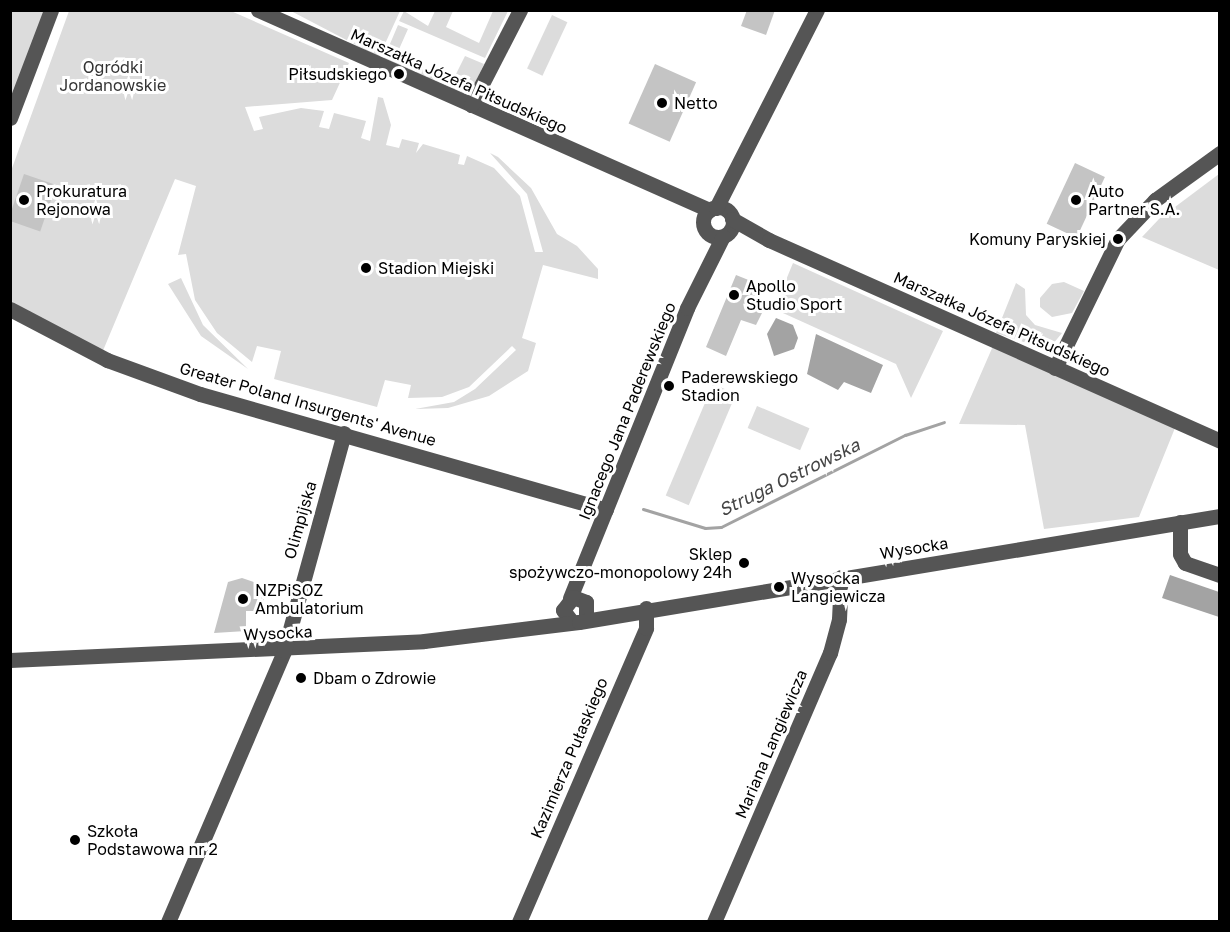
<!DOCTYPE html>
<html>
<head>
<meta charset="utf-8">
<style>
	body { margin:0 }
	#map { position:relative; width:1230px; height:932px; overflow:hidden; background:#fff; font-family:"Golos Text",sans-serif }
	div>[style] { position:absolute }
	.green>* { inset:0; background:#dcdcdc; transform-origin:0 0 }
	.water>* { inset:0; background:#a3a3a3 }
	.stream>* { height:3px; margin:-1.5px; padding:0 1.5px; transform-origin:1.5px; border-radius:1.5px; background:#a3a3a3 }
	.building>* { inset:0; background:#c4c4c4; transform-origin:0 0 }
	.minor>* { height:15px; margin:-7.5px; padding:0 7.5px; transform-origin:7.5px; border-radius:7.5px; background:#555 }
	.minor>.ring { margin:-7.5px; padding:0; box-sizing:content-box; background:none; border:15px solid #555; border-radius:50% }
	.dots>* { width:16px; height:16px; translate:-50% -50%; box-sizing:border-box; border:3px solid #fff; border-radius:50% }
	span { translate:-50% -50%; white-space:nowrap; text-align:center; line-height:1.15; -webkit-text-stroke:6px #fff; paint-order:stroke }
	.park-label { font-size:16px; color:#333 }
	.poi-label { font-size:16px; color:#000 }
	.right { translate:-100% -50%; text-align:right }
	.left { translate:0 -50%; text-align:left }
	.street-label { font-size:16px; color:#000 }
	.water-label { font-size:18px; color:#444; font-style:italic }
	.frame { position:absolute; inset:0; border:12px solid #000; pointer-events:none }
</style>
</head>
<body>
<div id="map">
	<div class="green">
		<div style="clip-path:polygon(289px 10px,400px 11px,379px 57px)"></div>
		<div style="clip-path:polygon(11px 11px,47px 11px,11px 102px)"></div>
		<div style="clip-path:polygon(69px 11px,231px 11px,349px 63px,332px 100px,245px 107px,254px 131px,263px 129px,259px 117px,301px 108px,324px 111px,319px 127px,329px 129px,334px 113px,366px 121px,361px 138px,370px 141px,378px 97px,383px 98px,391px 125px,386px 145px,399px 148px,402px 139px,419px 143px,416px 153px,423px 144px,460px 155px,458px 164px,464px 165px,467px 156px,494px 168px,520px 196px,535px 252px,543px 252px,527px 194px,490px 153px,498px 157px,531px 188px,557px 234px,577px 246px,598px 269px,598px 279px,543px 265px,522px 338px,536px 343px,528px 371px,489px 396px,448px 408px,415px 409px,454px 402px,475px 389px,516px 350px,512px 346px,469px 387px,442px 397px,408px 398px,411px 385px,385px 380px,377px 407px,274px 379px,281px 351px,257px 346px,252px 362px,217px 333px,195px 300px,186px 254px,178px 255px,196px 186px,175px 179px,102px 353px,11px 301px,11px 171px)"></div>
		<div style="clip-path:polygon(404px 11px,428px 26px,435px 11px,453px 11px,446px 27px,479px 43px,493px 11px,508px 11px,485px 58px,399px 21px)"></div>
		<div style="left:552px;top:15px;width:17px;height:59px;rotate:25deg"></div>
		<div style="clip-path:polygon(398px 25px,408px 29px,396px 56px,452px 82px,465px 56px,484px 64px,468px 98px,384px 58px)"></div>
		<div style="clip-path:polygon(1219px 174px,1219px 270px,1142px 237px,1159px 219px)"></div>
		<div style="clip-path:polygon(793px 263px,943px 331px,911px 398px,896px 364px,774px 309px)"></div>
		<div style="clip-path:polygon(181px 278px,203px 325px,248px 369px,201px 336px,168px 284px)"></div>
		<div style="clip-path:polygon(1064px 282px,1084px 291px,1072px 313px,1052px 317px,1040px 307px,1040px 298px,1052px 284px)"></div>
		<div style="clip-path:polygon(1016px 283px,1025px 289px,1026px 315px,1035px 325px,1062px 333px,1048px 350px,996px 333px)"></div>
		<div style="clip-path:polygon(993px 346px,1175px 428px,1139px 517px,1044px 529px,1025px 425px,959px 424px)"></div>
		<div style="left:713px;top:384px;width:25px;height:121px;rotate:23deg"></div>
		<div style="left:757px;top:406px;width:57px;height:24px;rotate:23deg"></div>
	</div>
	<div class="water">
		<div style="clip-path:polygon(776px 318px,793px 325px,798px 338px,794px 349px,774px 356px,767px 334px)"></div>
		<div style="clip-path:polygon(816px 334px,883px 365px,871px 393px,844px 382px,838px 390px,807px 374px)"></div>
		<div style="clip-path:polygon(1170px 575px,1219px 592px,1219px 617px,1162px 598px)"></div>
	</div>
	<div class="stream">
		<div style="left:643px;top:509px;width:65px;rotate:17deg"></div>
		<div style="left:705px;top:528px;width:16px;rotate:-4deg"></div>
		<div style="left:721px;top:527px;width:206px;rotate:-26.6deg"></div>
		<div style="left:905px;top:435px;width:41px;rotate:-18.4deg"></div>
	</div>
	<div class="building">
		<div style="clip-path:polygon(747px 10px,775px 10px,766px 35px,741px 26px)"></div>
		<div style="left:655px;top:64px;width:45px;height:65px;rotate:24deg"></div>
		<div style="left:1075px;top:163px;width:33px;height:67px;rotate:25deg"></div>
		<div style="left:24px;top:174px;width:34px;height:49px;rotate:19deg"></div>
		<div style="clip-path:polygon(736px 275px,756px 283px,753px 295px,768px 301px,756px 325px,741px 320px,726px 356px,706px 347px)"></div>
		<div style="clip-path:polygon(242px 578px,268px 587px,260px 611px,246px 611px,246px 631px,214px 633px,228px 582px)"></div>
	</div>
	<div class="minor">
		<div style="left:258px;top:10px;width:494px;rotate:23.9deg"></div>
		<div style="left:471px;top:105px;width:107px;rotate:-62.7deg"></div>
		<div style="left:10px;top:118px;width:116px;rotate:-69.2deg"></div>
		<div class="ring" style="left:703px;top:207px;width:15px;height:15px"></div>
		<div style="left:716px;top:208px;width:222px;rotate:-63deg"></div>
		<div style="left:732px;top:219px;width:43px;rotate:29.6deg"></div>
		<div style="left:769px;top:240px;width:494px;rotate:24deg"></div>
		<div style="left:10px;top:309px;width:110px;rotate:27.7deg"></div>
		<div style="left:107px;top:360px;width:99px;rotate:20.1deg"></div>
		<div style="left:200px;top:394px;width:422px;rotate:15.9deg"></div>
		<div style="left:1055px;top:368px;width:144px;rotate:-64deg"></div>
		<div style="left:1118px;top:239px;width:54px;rotate:-46.5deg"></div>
		<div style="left:1155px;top:200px;width:80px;rotate:-35.9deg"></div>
		<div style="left:1180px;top:522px;width:32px;rotate:90deg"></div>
		<div style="left:1180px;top:554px;width:10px;rotate:61deg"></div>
		<div style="left:1185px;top:563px;width:37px;rotate:19deg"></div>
		<div style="left:570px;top:598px;width:313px;rotate:-68deg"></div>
		<div style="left:687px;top:308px;width:80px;rotate:-63.4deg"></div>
		<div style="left:572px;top:622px;width:15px;rotate:-127deg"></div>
		<div style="left:563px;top:610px;width:16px;rotate:-52deg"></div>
		<div style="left:573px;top:597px;width:14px;rotate:21deg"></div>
		<div style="left:586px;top:602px;width:16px;rotate:90deg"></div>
		<div style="left:10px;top:660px;width:414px;rotate:-2.6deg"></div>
		<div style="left:424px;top:641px;width:156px;rotate:-7deg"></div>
		<div style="left:579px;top:622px;width:650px;rotate:-9.39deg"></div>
		<div style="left:168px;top:922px;width:295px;rotate:-66.8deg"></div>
		<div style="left:284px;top:651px;width:226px;rotate:-74.6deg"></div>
		<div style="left:519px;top:922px;width:320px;rotate:-66.6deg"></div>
		<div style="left:646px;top:628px;width:20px;rotate:-90deg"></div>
		<div style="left:714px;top:922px;width:293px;rotate:-66.7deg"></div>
		<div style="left:830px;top:653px;width:35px;rotate:-75deg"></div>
		<div style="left:839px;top:619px;width:42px;rotate:-87.3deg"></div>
	</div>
	<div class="dots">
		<div style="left:399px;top:74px;background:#000"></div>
		<div style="left:662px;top:103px;background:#000"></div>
		<div style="left:24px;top:200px;background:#000"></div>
		<div style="left:1076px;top:200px;background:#000"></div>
		<div style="left:1118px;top:239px;background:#000"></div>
		<div style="left:366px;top:268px;background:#000"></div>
		<div style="left:734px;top:295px;background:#000"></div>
		<div style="left:669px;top:386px;background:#000"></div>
		<div style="left:744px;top:563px;background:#000"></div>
		<div style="left:779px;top:587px;background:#000"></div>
		<div style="left:243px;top:599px;background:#000"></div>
		<div style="left:301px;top:678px;background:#000"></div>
		<div style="left:75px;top:840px;background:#000"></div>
	</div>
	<div class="park-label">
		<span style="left:113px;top:76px">Ogródki<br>Jordanowskie</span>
	</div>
	<div class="poi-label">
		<span class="right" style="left:387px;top:74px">Piłsudskiego</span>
		<span class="left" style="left:674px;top:103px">Netto</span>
		<span class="left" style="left:36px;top:200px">Prokuratura<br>Rejonowa</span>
		<span class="left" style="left:1088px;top:200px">Auto<br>Partner S.A.</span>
		<span class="right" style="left:1106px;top:239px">Komuny Paryskiej</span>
		<span class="left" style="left:378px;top:268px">Stadion Miejski</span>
		<span class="left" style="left:746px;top:295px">Apollo<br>Studio Sport</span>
		<span class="left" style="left:681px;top:386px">Paderewskiego<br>Stadion</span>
		<span class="right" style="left:732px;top:563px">Sklep<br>spożywczo-monopolowy 24h</span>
		<span class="left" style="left:791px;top:587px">Wysocka<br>Langiewicza</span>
		<span class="left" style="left:255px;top:599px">NZPiSOZ<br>Ambulatorium</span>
		<span class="left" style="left:313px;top:678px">Dbam o Zdrowie</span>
		<span class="left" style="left:87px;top:840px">Szkoła<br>Podstawowa nr 2</span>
	</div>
	<div class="street-label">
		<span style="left:459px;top:81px;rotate:24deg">Marszałka Józefa Piłsudskiego</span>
		<span style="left:1002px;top:324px;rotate:24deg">Marszałka Józefa Piłsudskiego</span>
		<span style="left:308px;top:404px;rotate:16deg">Greater Poland Insurgents' Avenue</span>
		<span style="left:627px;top:411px;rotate:-68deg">Ignacego Jana Paderewskiego</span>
		<span style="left:300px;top:520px;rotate:-74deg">Olimpijska</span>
		<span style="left:914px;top:548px;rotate:-9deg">Wysocka</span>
		<span style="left:278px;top:633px;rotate:-3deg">Wysocka</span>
		<span style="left:771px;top:744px;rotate:-67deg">Mariana Langiewicza</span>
		<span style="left:569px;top:758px;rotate:-67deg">Kazimierza Pułaskiego</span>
	</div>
	<div class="water-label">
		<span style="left:789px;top:477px;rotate:-26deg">Struga Ostrowska</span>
	</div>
	<div class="frame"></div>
</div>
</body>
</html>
